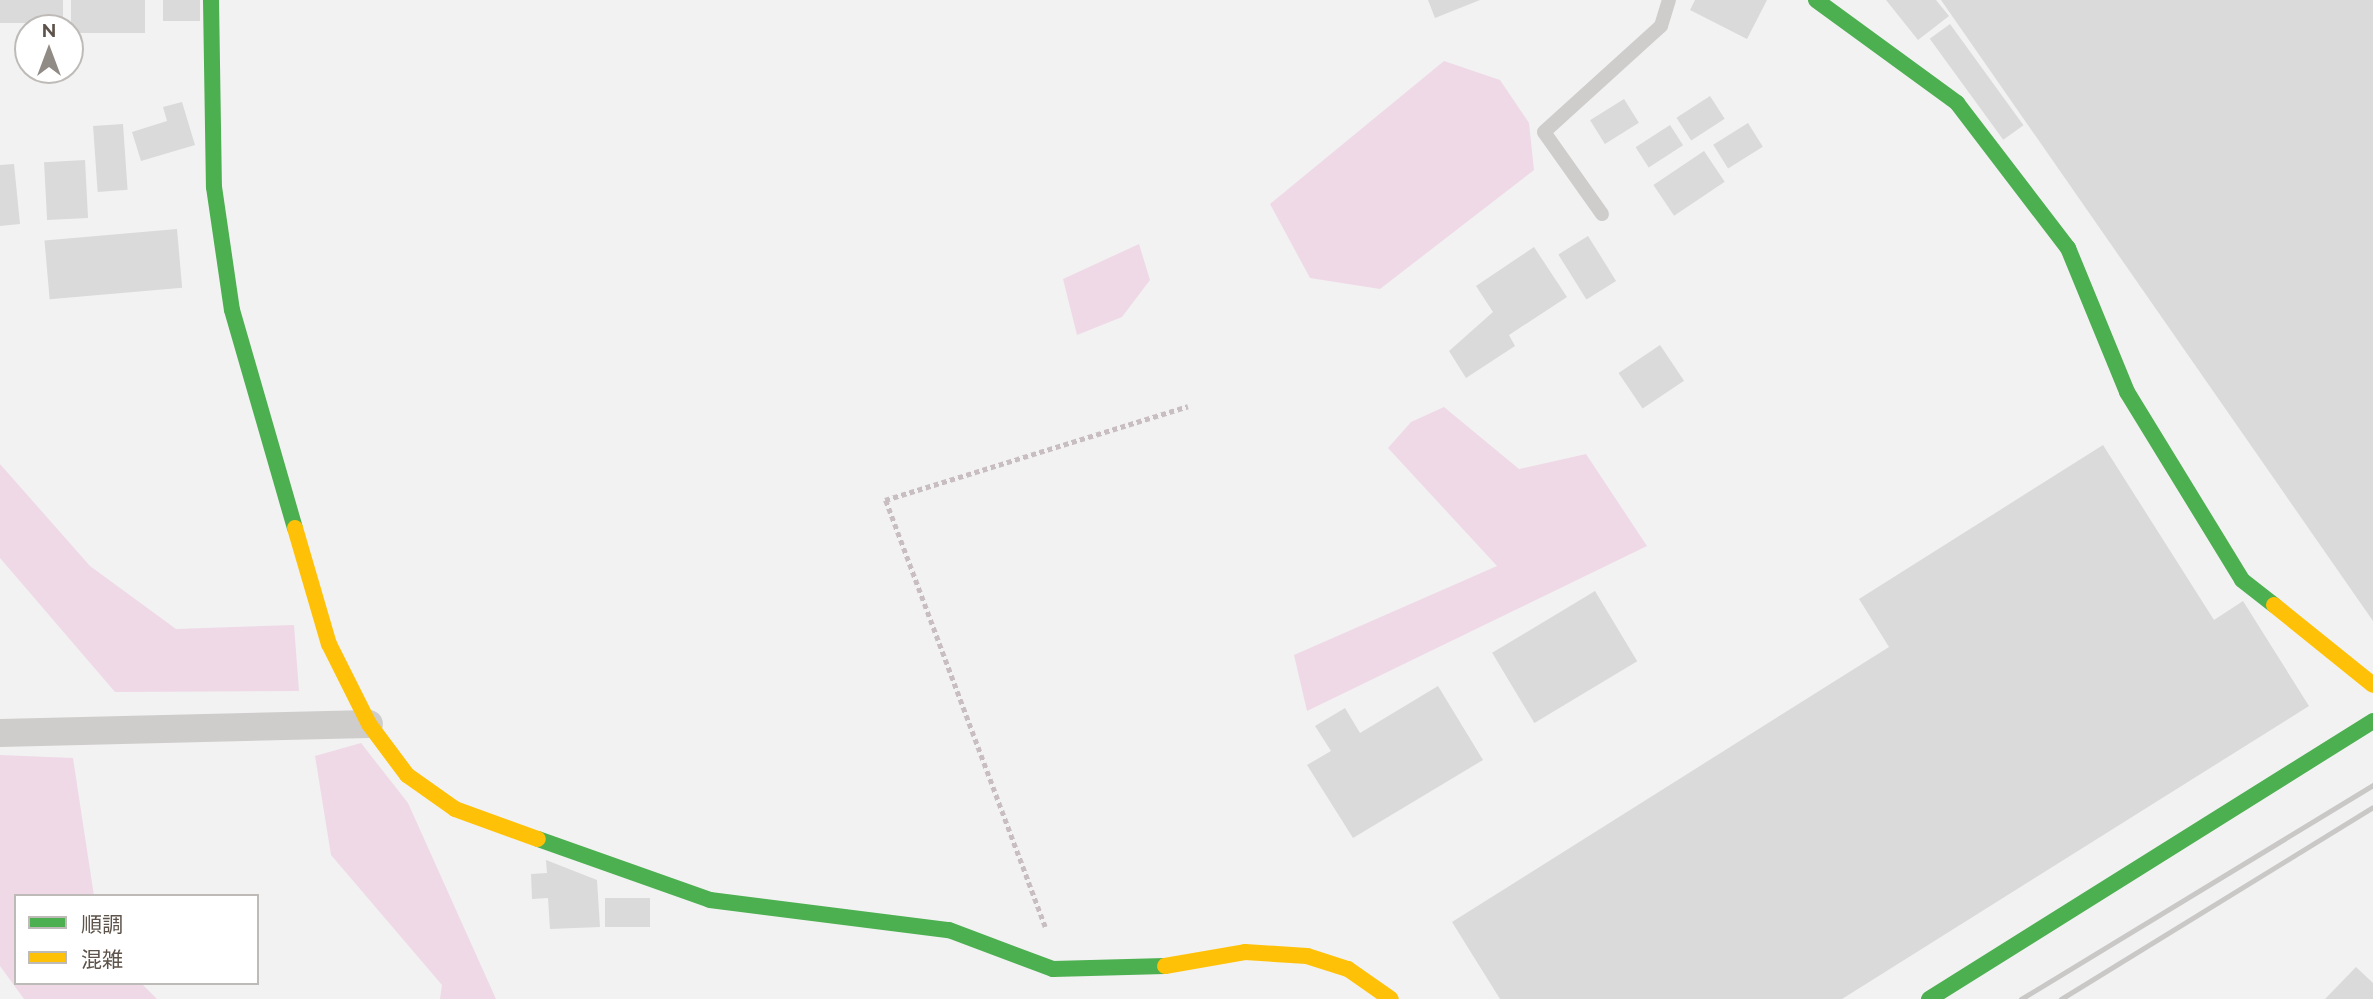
<!DOCTYPE html>
<html>
<head>
<meta charset="utf-8">
<style>
	body { margin:0 }
	#map { position:relative; width:2373px; height:999px; overflow:hidden; background:#f2f2f2; font-family:Raleway,"Noto Sans JP",sans-serif }
	div>[style] { position:absolute }
	.green>* { inset:0; background:#efd9e6 }
	.building>* { inset:0; background:#dbdada; transform-origin:0 0 }
	.path>* { height:4.5px; margin-top:-2.25px; transform-origin:0; background:repeating-linear-gradient(90deg,#c8bec2 0 5px,transparent 0 8.5px) }
	.lane>* { height:14px; margin:-7px; padding:0 7px; transform-origin:7px; border-radius:7px; background:#cfcdcc }
	.street>* { height:28px; margin:-14px; padding:0 14px; transform-origin:14px; border-radius:14px; background:#cfcdcc }
	.fast>* { height:16px; margin:-8px; padding:0 8px; transform-origin:8px; border-radius:8px; background:#4caf50 }
	.slow>* { height:16px; margin:-8px; padding:0 8px; transform-origin:8px; border-radius:8px; background:#ffc107 }
	.rail>* { height:5px; margin:-2.5px; padding:0 2.5px; transform-origin:2.5px; border-radius:2.5px; background:#c9c8c7 }
	span { translate:-50% -50%; white-space:nowrap; text-align:center; line-height:1.15; -webkit-text-stroke:5px #fff; paint-order:stroke }
	.legend { position:absolute; left:14px; top:894px; width:245px; height:91px; box-sizing:border-box; background:#fff; border:2px solid #bebab7; margin:0; padding:9px 12px; list-style:none; font-size:21px; color:#5d534a }
	.legend li { display:flex; align-items:center; gap:14px; height:35px }
	.legend b { width:35px; border:2px solid #bebab7 }
	.north { position:absolute; left:14px; top:14px; width:70px; height:70px; box-sizing:border-box; background:#fff; border:2px solid #bebab7; border-radius:50%; rotate:0deg; font-size:19px; font-weight:700; line-height:28px; text-align:center; color:#5d534a }
	.north::after { content:''; display:block; margin:auto; width:24px; height:32px; background:#918b85; clip-path:polygon(50% 0,100% 100%,50% 72%,0 100%) }
</style>
</head>
<body>
<div id="map">
	<div class="green">
		<div style="clip-path:polygon(1444px 61px,1500px 80px,1529px 123px,1534px 170px,1380px 289px,1310px 278px,1270px 204px)"></div>
		<div style="clip-path:polygon(1139px 244px,1150px 280px,1122px 317px,1077px 335px,1063px 279px)"></div>
		<div style="clip-path:polygon(1444px 407px,1519px 469px,1586px 454px,1647px 546px,1307px 711px,1294px 655px,1497px 566px,1388px 448px,1411px 422px)"></div>
		<div style="clip-path:polygon(0 464px,90px 566px,176px 629px,294px 625px,299px 691px,115px 692px,0 558px)"></div>
		<div style="clip-path:polygon(361px 743px,408px 803px,496px 999px,440px 999px,442px 985px,331px 855px,315px 756px)"></div>
		<div style="clip-path:polygon(0 755px,73px 758px,94px 896px,16px 896px,16px 983px,141px 983px,157px 999px,24px 999px,0 966px)"></div>
	</div>
	<div class="building">
		<div style="left:0;top:0;width:63px;height:23px"></div>
		<div style="left:71px;top:0;width:74px;height:33px"></div>
		<div style="left:163px;top:0;width:37px;height:21px"></div>
		<div style="clip-path:polygon(1428px 0,1480px 0,1435px 18px)"></div>
		<div style="clip-path:polygon(1695px 0,1767px 0,1747px 39px,1690px 10px)"></div>
		<div style="clip-path:polygon(1886px 0,1936px 0,1949px 16px,1918px 40px)"></div>
		<div style="clip-path:polygon(1941px 0,2373px 0,2373px 621px)"></div>
		<div style="left:1950px;top:24px;width:125px;height:25px;rotate:54deg"></div>
		<div style="left:1710px;top:96px;width:27px;height:40px;rotate:57deg"></div>
		<div style="left:1624px;top:99px;width:28px;height:40px;rotate:58deg"></div>
		<div style="clip-path:polygon(182px 102px,195px 145px,141px 161px,132px 132px,167px 121px,163px 107px)"></div>
		<div style="left:1748px;top:123px;width:28px;height:41px;rotate:58deg"></div>
		<div style="left:123px;top:124px;width:66px;height:30px;rotate:86deg"></div>
		<div style="left:1670px;top:125px;width:24px;height:41px;rotate:57deg"></div>
		<div style="left:1704px;top:151px;width:37px;height:61px;rotate:56deg"></div>
		<div style="left:85px;top:160px;width:58px;height:41px;rotate:87deg"></div>
		<div style="clip-path:polygon(14px 164px,20px 224px,0 226px,0 165px)"></div>
		<div style="left:177px;top:229px;width:59px;height:133px;rotate:85deg"></div>
		<div style="left:1588px;top:236px;width:53px;height:35px;rotate:58deg"></div>
		<div style="clip-path:polygon(1534px 247px,1567px 297px,1509px 335px,1515px 346px,1466px 378px,1449px 351px,1493px 312px,1476px 286px)"></div>
		<div style="left:1660px;top:345px;width:43px;height:50px;rotate:56deg"></div>
		<div style="clip-path:polygon(2103px 445px,2214px 620px,2243px 601px,2309px 706px,1842px 999px,1500px 999px,1452px 922px,1889px 647px,1859px 599px)"></div>
		<div style="left:1595px;top:591px;width:82px;height:120px;rotate:59deg"></div>
		<div style="clip-path:polygon(1438px 686px,1483px 760px,1353px 838px,1307px 765px,1331px 751px,1315px 726px,1345px 708px,1360px 733px)"></div>
		<div style="clip-path:polygon(546px 860px,597px 880px,600px 927px,550px 929px,548px 898px,532px 899px,531px 874px,547px 873px)"></div>
		<div style="left:650px;top:898px;width:29px;height:45px;rotate:90deg"></div>
		<div style="clip-path:polygon(2356px 967px,2373px 983px,2373px 999px,2325px 999px)"></div>
	</div>
	<div class="path">
		<div style="left:1045px;top:927px;width:456px;rotate:-110.5deg"></div>
		<div style="left:885px;top:500px;width:317px;rotate:-17.2deg"></div>
	</div>
	<div class="lane">
		<div style="left:1602px;top:214px;width:100px;rotate:-125.3deg"></div>
		<div style="left:1544px;top:132px;width:158px;rotate:-42.2deg"></div>
		<div style="left:1661px;top:26px;width:27px;rotate:-73deg"></div>
	</div>
	<div class="street">
		<div style="left:0;top:733px;width:369px;rotate:-1.4deg"></div>
	</div>
	<div class="fast">
		<div style="left:211px;top:0;width:187px;rotate:89.1deg"></div>
		<div style="left:214px;top:187px;width:124px;rotate:81.7deg"></div>
		<div style="left:232px;top:310px;width:227px;rotate:73.9deg"></div>
		<div style="left:1816px;top:0;width:175px;rotate:36.1deg"></div>
		<div style="left:1957px;top:103px;width:183px;rotate:52.6deg"></div>
		<div style="left:2068px;top:248px;width:156px;rotate:67.7deg"></div>
		<div style="left:2127px;top:392px;width:220px;rotate:58.5deg"></div>
		<div style="left:2242px;top:580px;width:41px;rotate:38deg"></div>
		<div style="left:538px;top:839px;width:182px;rotate:19.5deg"></div>
		<div style="left:710px;top:900px;width:241px;rotate:7.2deg"></div>
		<div style="left:949px;top:930px;width:111px;rotate:20.6deg"></div>
		<div style="left:1053px;top:969px;width:112px;rotate:-1.5deg"></div>
		<div style="left:1929px;top:999px;width:524px;rotate:-32.05deg"></div>
	</div>
	<div class="slow">
		<div style="left:295px;top:528px;width:121px;rotate:73.7deg"></div>
		<div style="left:329px;top:644px;width:89px;rotate:63.4deg"></div>
		<div style="left:369px;top:724px;width:64px;rotate:53.3deg"></div>
		<div style="left:407px;top:775px;width:59px;rotate:35.3deg"></div>
		<div style="left:455px;top:809px;width:88px;rotate:19.9deg"></div>
		<div style="left:2274px;top:605px;width:127px;rotate:38.9deg"></div>
		<div style="left:1165px;top:966px;width:81px;rotate:-9.9deg"></div>
		<div style="left:1245px;top:952px;width:62px;rotate:3.7deg"></div>
		<div style="left:1307px;top:956px;width:43px;rotate:17.6deg"></div>
		<div style="left:1348px;top:969px;width:52px;rotate:34.9deg"></div>
	</div>
	<div class="rail">
		<div style="left:2021px;top:999px;width:412px;rotate:-31.3deg"></div>
		<div style="left:2061px;top:999px;width:366px;rotate:-31.6deg"></div>
	</div>
	<ul class="legend">
	<li><b style="height:9px;background:#4caf50"></b>順調</li>
	<li><b style="height:9px;background:#ffc107"></b>混雑</li>
	</ul>
	<div class="north">N</div>
</div>
</body>
</html>
